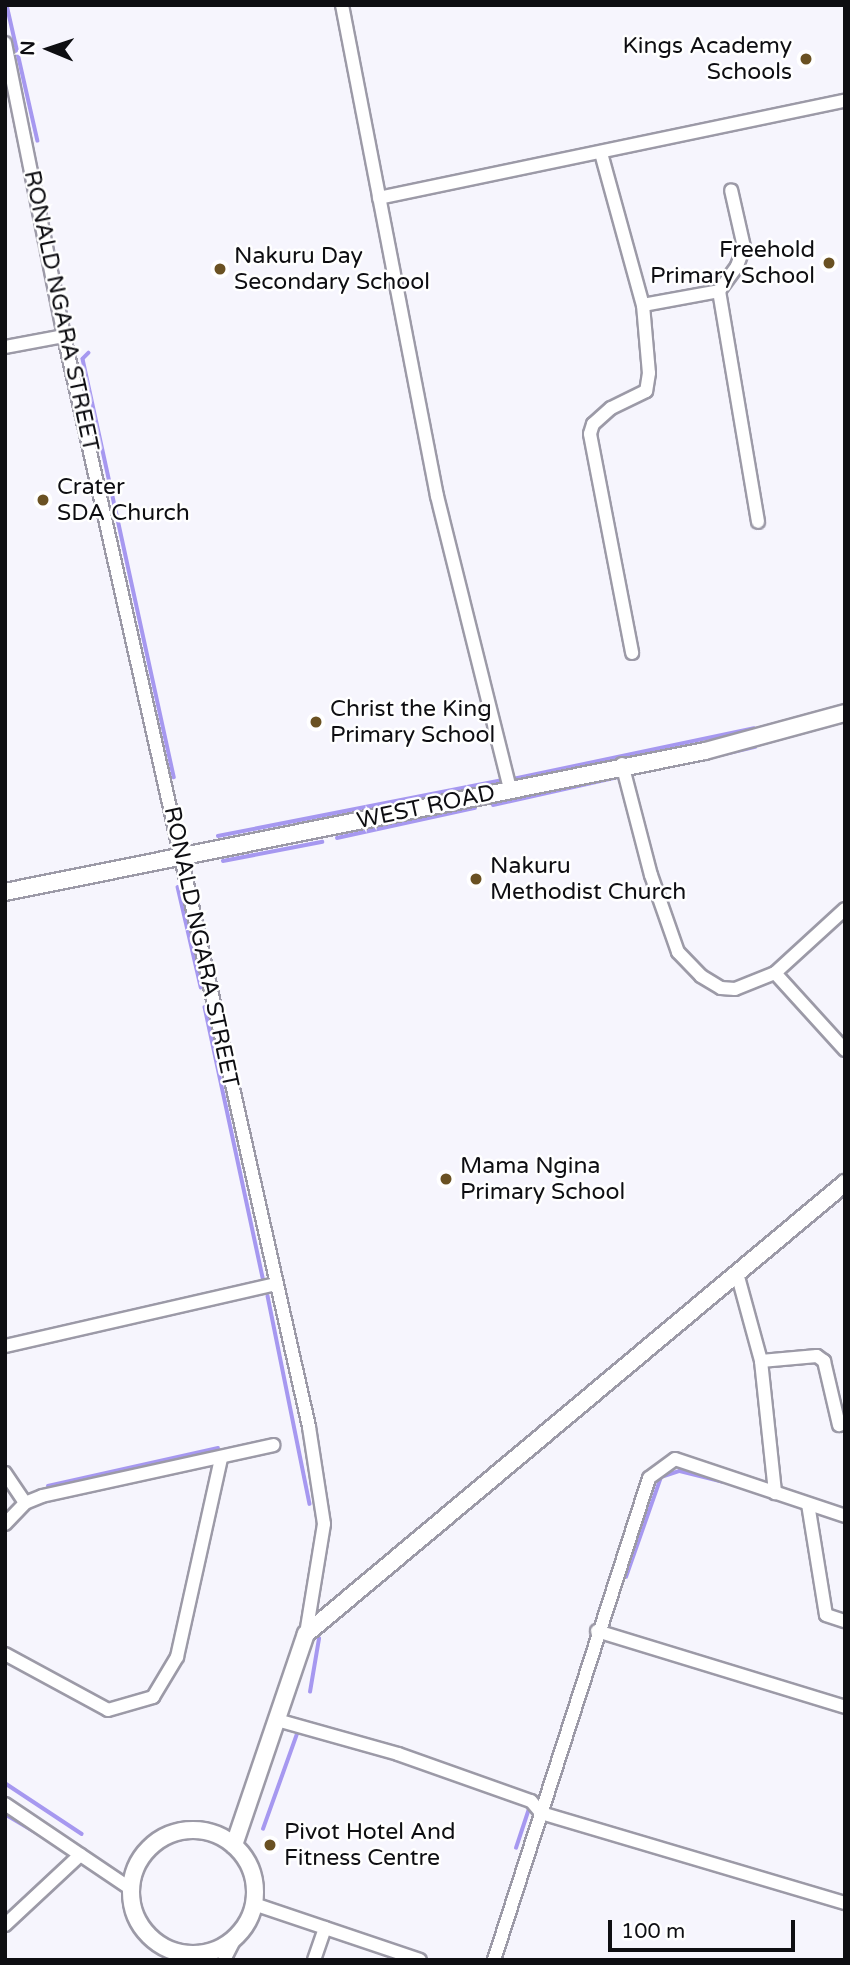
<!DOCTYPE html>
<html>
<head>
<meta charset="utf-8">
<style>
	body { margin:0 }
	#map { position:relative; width:850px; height:1965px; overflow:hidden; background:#f6f5fd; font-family:"Varela Round",sans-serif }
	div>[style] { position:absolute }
	.stream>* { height:3.5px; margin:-1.75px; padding:0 1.75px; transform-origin:1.75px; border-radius:1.75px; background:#a698f0 }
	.roads { filter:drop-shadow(2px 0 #9c9aa7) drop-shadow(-2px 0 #9c9aa7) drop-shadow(0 2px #9c9aa7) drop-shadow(0 -2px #9c9aa7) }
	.minor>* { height:12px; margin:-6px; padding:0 6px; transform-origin:6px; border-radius:6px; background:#fff }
	.tertiary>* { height:16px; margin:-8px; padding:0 8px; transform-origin:8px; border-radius:8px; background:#fff }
	.tertiary>.ring { margin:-8px; padding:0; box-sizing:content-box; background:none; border:16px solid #fff; border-radius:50% }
	.dots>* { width:19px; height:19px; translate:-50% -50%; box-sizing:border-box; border:4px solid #fff; border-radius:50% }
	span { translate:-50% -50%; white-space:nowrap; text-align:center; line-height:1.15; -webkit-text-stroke:5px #fff; paint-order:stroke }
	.poi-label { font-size:23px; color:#0e0e12 }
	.right { translate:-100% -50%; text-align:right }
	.left { translate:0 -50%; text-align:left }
	.street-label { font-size:23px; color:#0e0e12 }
	.frame { position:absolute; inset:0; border:7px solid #0e0e12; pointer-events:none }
	.north { position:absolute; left:14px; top:14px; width:70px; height:70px; -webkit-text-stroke:5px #fff; paint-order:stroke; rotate:272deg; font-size:19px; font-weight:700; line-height:28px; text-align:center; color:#0e0e12 }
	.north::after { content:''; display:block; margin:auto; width:24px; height:32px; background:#0e0e12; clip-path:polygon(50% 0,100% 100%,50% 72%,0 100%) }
	.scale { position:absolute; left:608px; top:1920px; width:187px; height:32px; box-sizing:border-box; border:4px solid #0e0e12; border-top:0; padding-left:9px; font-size:21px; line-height:24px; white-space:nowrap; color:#0e0e12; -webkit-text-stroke:5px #fff; paint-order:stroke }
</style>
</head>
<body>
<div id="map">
	<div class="stream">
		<div style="left:7px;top:5px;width:139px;rotate:77.2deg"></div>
		<div style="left:89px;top:353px;width:8px;rotate:135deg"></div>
		<div style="left:83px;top:359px;width:428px;rotate:77.7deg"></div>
		<div style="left:716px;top:756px;width:40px;rotate:-13deg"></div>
		<div style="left:513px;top:779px;width:246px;rotate:-11.9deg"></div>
		<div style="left:493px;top:805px;width:128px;rotate:-12.6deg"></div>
		<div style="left:218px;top:836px;width:290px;rotate:-11.1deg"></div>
		<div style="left:337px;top:838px;width:141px;rotate:-12.3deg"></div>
		<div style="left:223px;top:861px;width:101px;rotate:-10.9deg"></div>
		<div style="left:178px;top:887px;width:103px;rotate:77deg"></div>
		<div style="left:205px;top:1007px;width:277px;rotate:77.9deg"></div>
		<div style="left:268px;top:1296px;width:212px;rotate:78.6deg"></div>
		<div style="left:48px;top:1486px;width:174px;rotate:-12.6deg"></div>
		<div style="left:626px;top:1577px;width:106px;rotate:-70.7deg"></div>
		<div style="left:661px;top:1477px;width:20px;rotate:-18deg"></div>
		<div style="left:680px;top:1471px;width:45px;rotate:14deg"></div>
		<div style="left:310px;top:1692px;width:54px;rotate:-80.4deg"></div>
		<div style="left:5px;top:1783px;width:92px;rotate:33.5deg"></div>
		<div style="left:5px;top:1814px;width:49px;rotate:30.8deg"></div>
		<div style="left:263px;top:1829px;width:104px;rotate:-70.3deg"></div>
		<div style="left:516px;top:1848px;width:41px;rotate:-71.6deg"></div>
	</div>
	<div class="roads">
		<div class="minor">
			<div style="left:342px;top:5px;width:500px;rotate:79.05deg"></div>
			<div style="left:437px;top:496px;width:302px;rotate:76deg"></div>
			<div style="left:5px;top:43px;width:299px;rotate:78.6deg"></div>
			<div style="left:64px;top:336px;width:1118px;rotate:77.34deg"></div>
			<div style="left:309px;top:1427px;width:98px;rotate:81.2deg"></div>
			<div style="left:324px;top:1524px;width:111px;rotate:99.3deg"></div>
			<div style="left:601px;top:153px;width:158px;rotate:74.6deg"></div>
			<div style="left:643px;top:305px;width:68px;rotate:85deg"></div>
			<div style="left:649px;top:373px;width:18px;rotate:99deg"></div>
			<div style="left:646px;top:391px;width:39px;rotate:154deg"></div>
			<div style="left:611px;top:408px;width:24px;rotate:138deg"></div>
			<div style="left:593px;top:424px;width:10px;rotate:107deg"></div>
			<div style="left:590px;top:434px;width:223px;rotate:79.1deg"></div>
			<div style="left:379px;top:198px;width:476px;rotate:-11.8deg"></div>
			<div style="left:719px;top:291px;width:31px;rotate:-54deg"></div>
			<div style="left:737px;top:266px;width:20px;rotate:-70deg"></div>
			<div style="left:744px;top:247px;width:58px;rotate:-102.8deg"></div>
			<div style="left:643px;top:305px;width:77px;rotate:-10.4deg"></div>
			<div style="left:719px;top:291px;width:234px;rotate:80.4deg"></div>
			<div style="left:5px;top:347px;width:60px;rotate:-10.6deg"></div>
			<div style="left:622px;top:764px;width:115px;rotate:75.4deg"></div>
			<div style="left:651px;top:875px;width:82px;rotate:70.7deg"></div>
			<div style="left:678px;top:952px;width:33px;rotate:46deg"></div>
			<div style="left:701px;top:976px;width:23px;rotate:31deg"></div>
			<div style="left:721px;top:988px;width:14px;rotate:4deg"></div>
			<div style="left:735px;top:989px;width:43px;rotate:-21.8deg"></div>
			<div style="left:845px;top:909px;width:95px;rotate:137.6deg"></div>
			<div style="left:775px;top:973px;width:104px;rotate:47.7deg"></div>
			<div style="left:737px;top:1273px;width:91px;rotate:74.7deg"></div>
			<div style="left:761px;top:1361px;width:133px;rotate:83.9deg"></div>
			<div style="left:5px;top:1346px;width:277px;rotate:-12.9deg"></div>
			<div style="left:761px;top:1361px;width:56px;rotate:-5.1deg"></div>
			<div style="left:817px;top:1356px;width:9px;rotate:36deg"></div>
			<div style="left:824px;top:1361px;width:66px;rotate:76.8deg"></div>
			<div style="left:5px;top:1473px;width:36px;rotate:56deg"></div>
			<div style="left:808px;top:1504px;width:112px;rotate:80.8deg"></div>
			<div style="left:826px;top:1615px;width:20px;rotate:18deg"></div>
			<div style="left:5px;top:1524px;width:29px;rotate:-46deg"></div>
			<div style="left:25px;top:1503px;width:18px;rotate:-22deg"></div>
			<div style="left:42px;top:1496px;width:237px;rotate:-12.4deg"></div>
			<div style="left:597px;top:1631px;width:259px;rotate:17deg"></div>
			<div style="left:5px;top:1654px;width:117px;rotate:28.5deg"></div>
			<div style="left:108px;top:1710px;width:47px;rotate:-16.1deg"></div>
			<div style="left:153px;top:1697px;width:47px;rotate:-59deg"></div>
			<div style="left:177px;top:1657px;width:204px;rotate:-77.5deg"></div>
			<div style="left:277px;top:1720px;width:126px;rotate:15.7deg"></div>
			<div style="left:398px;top:1754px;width:141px;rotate:19.5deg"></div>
			<div style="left:531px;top:1801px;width:16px;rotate:50deg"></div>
			<div style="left:541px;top:1813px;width:317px;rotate:16.5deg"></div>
			<div style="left:5px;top:1804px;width:148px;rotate:34deg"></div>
			<div style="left:254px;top:1904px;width:175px;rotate:18.6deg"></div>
			<div style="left:5px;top:1925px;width:103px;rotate:-43deg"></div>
			<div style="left:224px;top:1960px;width:27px;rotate:-63deg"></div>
			<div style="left:314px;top:1960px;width:34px;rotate:-71deg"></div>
			<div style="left:494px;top:1960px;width:506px;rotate:-72.17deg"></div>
			<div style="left:649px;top:1478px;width:32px;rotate:-36deg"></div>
			<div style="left:675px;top:1459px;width:179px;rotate:18.5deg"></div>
		</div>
		<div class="tertiary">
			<div style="left:5px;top:892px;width:714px;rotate:-11.39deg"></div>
			<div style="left:705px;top:751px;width:145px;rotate:-15.2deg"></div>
			<div class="ring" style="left:131px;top:1830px;width:108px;height:108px"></div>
			<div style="left:234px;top:1845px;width:223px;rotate:-71.2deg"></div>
			<div style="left:306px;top:1634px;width:703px;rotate:-39.92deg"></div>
		</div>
	</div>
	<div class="dots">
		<div style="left:806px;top:59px;background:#6a5122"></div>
		<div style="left:829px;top:263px;background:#6a5122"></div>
		<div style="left:220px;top:269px;background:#6a5122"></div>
		<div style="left:43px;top:500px;background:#6a5122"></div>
		<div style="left:316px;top:722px;background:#6a5122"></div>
		<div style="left:476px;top:879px;background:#6a5122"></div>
		<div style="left:446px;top:1179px;background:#6a5122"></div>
		<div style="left:270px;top:1845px;background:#6a5122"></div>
	</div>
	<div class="poi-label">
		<span class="right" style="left:792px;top:59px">Kings Academy<br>Schools</span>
		<span class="right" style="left:815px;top:263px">Freehold<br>Primary School</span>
		<span class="left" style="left:234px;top:269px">Nakuru Day<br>Secondary School</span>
		<span class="left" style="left:57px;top:500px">Crater<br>SDA Church</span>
		<span class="left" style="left:330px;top:722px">Christ the King<br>Primary School</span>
		<span class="left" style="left:490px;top:879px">Nakuru<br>Methodist Church</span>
		<span class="left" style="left:460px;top:1179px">Mama Ngina<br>Primary School</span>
		<span class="left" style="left:284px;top:1845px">Pivot Hotel And<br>Fitness Centre</span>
	</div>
	<div class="street-label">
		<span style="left:61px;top:311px;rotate:78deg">RONALD NGARA STREET</span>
		<span style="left:426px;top:807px;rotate:-12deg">WEST ROAD</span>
		<span style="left:201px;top:947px;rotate:78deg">RONALD NGARA STREET</span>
	</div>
	<div class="frame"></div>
	<div class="north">N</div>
	<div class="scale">100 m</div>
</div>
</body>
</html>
